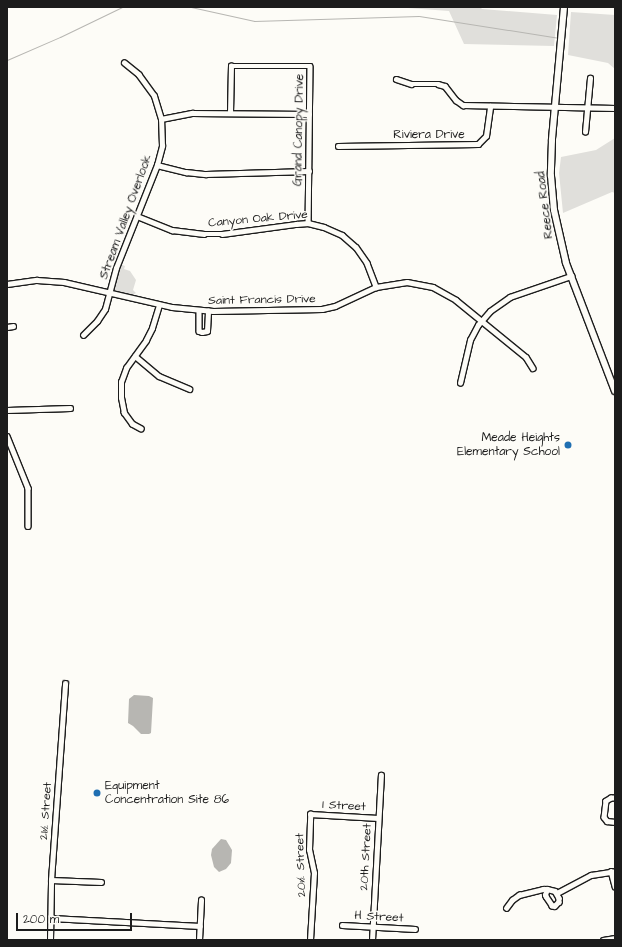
<!DOCTYPE html>
<html>
<head>
<meta charset="utf-8">
<style>
	body { margin:0 }
	#map { position:relative; width:622px; height:947px; overflow:hidden; background:#fdfcf7; font-family:"Architects Daughter",sans-serif }
	div>[style] { position:absolute }
	.green>* { inset:0; background:#e0dfdb }
	.water>* { inset:0; background:#b7b6b2 }
	.stream>* { height:1px; margin:-0.5px; padding:0 0.5px; transform-origin:0.5px; border-radius:0.5px; background:#b7b6b2 }
	.roads { filter:drop-shadow(1px 0 #1c1c1c) drop-shadow(-1px 0 #1c1c1c) drop-shadow(0 1px #1c1c1c) drop-shadow(0 -1px #1c1c1c) }
	.street>* { height:4.5px; margin:-2.25px; padding:0 2.25px; transform-origin:2.25px; border-radius:2.25px; background:#fdfcf7 }
	.secondary>* { height:6px; margin:-3px; padding:0 3px; transform-origin:3px; border-radius:3px; background:#fdfcf7 }
	.dots>* { width:11px; height:11px; translate:-50% -50%; box-sizing:border-box; border:2px solid #fdfcf7; border-radius:50% }
	span { translate:-50% -50%; white-space:nowrap; text-align:center; line-height:1.15; -webkit-text-stroke:3px #fdfcf7; paint-order:stroke }
	.street-label { font-size:12px; color:#1c1c1c }
	.poi-label { font-size:12px; color:#1c1c1c }
	.right { translate:-100% -50%; text-align:right }
	.left { translate:0 -50%; text-align:left }
	.frame { position:absolute; inset:0; border:8px solid #1c1c1c; pointer-events:none }
	.scale { position:absolute; left:16px; top:913px; width:116px; height:18px; box-sizing:border-box; border:2px solid #1c1c1c; border-top:0; padding-left:5px; font-size:12px; line-height:14px; white-space:nowrap; color:#1c1c1c; -webkit-text-stroke:3px #fdfcf7; paint-order:stroke }
</style>
</head>
<body>
<div id="map">
	<div class="green">
		<div style="clip-path:polygon(394px 7px,480px 7px,482px 9px,557px 15px,554px 46px,464px 44px,449px 11px)"></div>
		<div style="clip-path:polygon(571px 12px,615px 15px,615px 69px,608px 63px,568px 55px)"></div>
		<div style="clip-path:polygon(615px 138px,615px 193px,612px 192px,563px 213px,559px 173px,561px 157px,596px 150px)"></div>
		<div style="clip-path:polygon(122px 265px,125px 266px,124px 269px,130px 271px,136px 280px,133px 290px,136px 293px,133px 295px,116px 291px,114px 289px,119px 268px)"></div>
	</div>
	<div class="water">
		<div style="clip-path:polygon(134px 695px,149px 696px,153px 698px,151px 733px,149px 734px,141px 734px,133px 726px,128px 723px,129px 699px)"></div>
		<div style="clip-path:polygon(221px 839px,226px 840px,232px 850px,231px 863px,226px 869px,219px 872px,214px 867px,211px 855px,212px 849px)"></div>
	</div>
	<div class="stream">
		<div style="left:191px;top:7px;width:65px;rotate:12.5deg"></div>
		<div style="left:254px;top:21px;width:165px;rotate:-1.7deg"></div>
		<div style="left:419px;top:16px;width:142px;rotate:8.9deg"></div>
		<div style="left:7px;top:60px;width:58px;rotate:-23.5deg"></div>
		<div style="left:60px;top:37px;width:69px;rotate:-25.8deg"></div>
	</div>
	<div class="roads">
		<div class="street">
			<div style="left:396px;top:79px;width:16px;rotate:18deg"></div>
			<div style="left:411px;top:84px;width:27px"></div>
			<div style="left:438px;top:84px;width:7px;rotate:16deg"></div>
			<div style="left:445px;top:86px;width:18px;rotate:52deg"></div>
			<div style="left:456px;top:100px;width:9px;rotate:36deg"></div>
			<div style="left:463px;top:105px;width:152px;rotate:1.1deg"></div>
			<div style="left:230px;top:113px;width:47px;rotate:-88.8deg"></div>
			<div style="left:231px;top:66px;width:79px"></div>
			<div style="left:310px;top:66px;width:157px;rotate:90.7deg"></div>
			<div style="left:161px;top:119px;width:32px;rotate:-11deg"></div>
			<div style="left:192px;top:113px;width:117px;rotate:0.5deg"></div>
			<div style="left:585px;top:132px;width:54px;rotate:-84.7deg"></div>
			<div style="left:338px;top:146px;width:140px;rotate:-0.8deg"></div>
			<div style="left:478px;top:144px;width:11px;rotate:-45deg"></div>
			<div style="left:486px;top:136px;width:30px;rotate:-82deg"></div>
			<div style="left:157px;top:165px;width:30px;rotate:14deg"></div>
			<div style="left:186px;top:172px;width:20px;rotate:6deg"></div>
			<div style="left:206px;top:174px;width:103px;rotate:-1.7deg"></div>
			<div style="left:137px;top:216px;width:38px;rotate:22deg"></div>
			<div style="left:172px;top:230px;width:32px;rotate:7deg"></div>
			<div style="left:204px;top:234px;width:18px"></div>
			<div style="left:222px;top:234px;width:75px;rotate:-7.7deg"></div>
			<div style="left:296px;top:224px;width:12px;rotate:-5deg"></div>
			<div style="left:308px;top:223px;width:16px;rotate:14deg"></div>
			<div style="left:324px;top:227px;width:20px;rotate:24deg"></div>
			<div style="left:342px;top:235px;width:18px;rotate:41deg"></div>
			<div style="left:356px;top:247px;width:19px;rotate:55deg"></div>
			<div style="left:367px;top:263px;width:26px;rotate:69deg"></div>
			<div style="left:7px;top:284px;width:30px;rotate:-8deg"></div>
			<div style="left:37px;top:280px;width:27px;rotate:4deg"></div>
			<div style="left:64px;top:282px;width:111px;rotate:13deg"></div>
			<div style="left:172px;top:307px;width:41px;rotate:5.6deg"></div>
			<div style="left:213px;top:311px;width:109px;rotate:-1.1deg"></div>
			<div style="left:322px;top:309px;width:13px;rotate:-13deg"></div>
			<div style="left:335px;top:306px;width:45px;rotate:-24.9deg"></div>
			<div style="left:376px;top:287px;width:31px;rotate:-9deg"></div>
			<div style="left:407px;top:282px;width:26px;rotate:11deg"></div>
			<div style="left:433px;top:287px;width:26px;rotate:29deg"></div>
			<div style="left:456px;top:300px;width:90px;rotate:39.2deg"></div>
			<div style="left:526px;top:357px;width:13px;rotate:58deg"></div>
			<div style="left:199px;top:311px;width:20px;rotate:90deg"></div>
			<div style="left:199px;top:331px;width:3px;rotate:18deg"></div>
			<div style="left:202px;top:332px;width:5px;rotate:-11deg"></div>
			<div style="left:207px;top:331px;width:20px;rotate:-87deg"></div>
			<div style="left:7px;top:327px;width:6px;rotate:-9deg"></div>
			<div style="left:83px;top:335px;width:20px;rotate:-45deg"></div>
			<div style="left:97px;top:321px;width:14px;rotate:-56deg"></div>
			<div style="left:105px;top:309px;width:42px;rotate:-75deg"></div>
			<div style="left:116px;top:268px;width:111px;rotate:-68.3deg"></div>
			<div style="left:157px;top:165px;width:20px;rotate:-75deg"></div>
			<div style="left:162px;top:146px;width:27px;rotate:-92deg"></div>
			<div style="left:161px;top:119px;width:24px;rotate:-107deg"></div>
			<div style="left:154px;top:96px;width:26px;rotate:-126deg"></div>
			<div style="left:139px;top:75px;width:19px;rotate:-141deg"></div>
			<div style="left:135px;top:356px;width:31px;rotate:40deg"></div>
			<div style="left:159px;top:376px;width:33px;rotate:23deg"></div>
			<div style="left:460px;top:383px;width:44px;rotate:-76.9deg"></div>
			<div style="left:470px;top:340px;width:17px;rotate:-62deg"></div>
			<div style="left:478px;top:325px;width:18px;rotate:-49deg"></div>
			<div style="left:490px;top:311px;width:24px;rotate:-35deg"></div>
			<div style="left:510px;top:297px;width:65px;rotate:-19deg"></div>
			<div style="left:7px;top:410px;width:63px;rotate:-1.8deg"></div>
			<div style="left:141px;top:429px;width:10px;rotate:-151deg"></div>
			<div style="left:132px;top:424px;width:14px;rotate:-126deg"></div>
			<div style="left:124px;top:413px;width:15px;rotate:-101deg"></div>
			<div style="left:121px;top:398px;width:16px;rotate:-90deg"></div>
			<div style="left:121px;top:382px;width:15px;rotate:-70deg"></div>
			<div style="left:126px;top:368px;width:34px;rotate:-54deg"></div>
			<div style="left:146px;top:340px;width:13px;rotate:-63deg"></div>
			<div style="left:152px;top:328px;width:24px;rotate:-73deg"></div>
			<div style="left:7px;top:436px;width:56px;rotate:68deg"></div>
			<div style="left:28px;top:488px;width:38px;rotate:90deg"></div>
			<div style="left:615px;top:798px;width:4px;rotate:180deg"></div>
			<div style="left:611px;top:798px;width:6px;rotate:149deg"></div>
			<div style="left:606px;top:801px;width:16px;rotate:97deg"></div>
			<div style="left:604px;top:817px;width:5px;rotate:53deg"></div>
			<div style="left:607px;top:821px;width:8px;rotate:7deg"></div>
			<div style="left:611px;top:871px;width:16px;rotate:75deg"></div>
			<div style="left:51px;top:880px;width:50px;rotate:2.3deg"></div>
			<div style="left:547px;top:889px;width:8px;rotate:14deg"></div>
			<div style="left:555px;top:891px;width:8px;rotate:60deg"></div>
			<div style="left:559px;top:898px;width:4px;rotate:90deg"></div>
			<div style="left:559px;top:902px;width:6px;rotate:135deg"></div>
			<div style="left:555px;top:906px;width:3px;rotate:180deg"></div>
			<div style="left:552px;top:906px;width:11px;rotate:-124deg"></div>
			<div style="left:546px;top:897px;width:2px;rotate:-117deg"></div>
			<div style="left:545px;top:895px;width:6px;rotate:-72deg"></div>
			<div style="left:557px;top:893px;width:38px;rotate:-28deg"></div>
			<div style="left:591px;top:875px;width:24px;rotate:-9deg"></div>
			<div style="left:506px;top:908px;width:10px;rotate:-53deg"></div>
			<div style="left:512px;top:900px;width:9px;rotate:-36deg"></div>
			<div style="left:519px;top:895px;width:25px;rotate:-14deg"></div>
			<div style="left:543px;top:889px;width:4px"></div>
			<div style="left:51px;top:918px;width:149px;rotate:3.1deg"></div>
			<div style="left:342px;top:925px;width:73px;rotate:3.1deg"></div>
			<div style="left:50px;top:940px;width:60px;rotate:-89deg"></div>
			<div style="left:51px;top:880px;width:197px;rotate:-85.9deg"></div>
			<div style="left:199px;top:940px;width:40px;rotate:-87.1deg"></div>
			<div style="left:310px;top:940px;width:67px;rotate:-86.6deg"></div>
			<div style="left:314px;top:873px;width:24px;rotate:-102deg"></div>
			<div style="left:309px;top:850px;width:36px;rotate:-88deg"></div>
			<div style="left:310px;top:814px;width:68px;rotate:3.4deg"></div>
			<div style="left:372px;top:940px;width:165px;rotate:-86.9deg"></div>
			<div style="left:603px;top:940px;width:12px;rotate:-9deg"></div>
		</div>
		<div class="secondary">
			<div style="left:564px;top:7px;width:134px;rotate:95.2deg"></div>
			<div style="left:552px;top:140px;width:36px;rotate:92deg"></div>
			<div style="left:551px;top:176px;width:34px;rotate:85deg"></div>
			<div style="left:554px;top:210px;width:54px;rotate:77.2deg"></div>
			<div style="left:566px;top:263px;width:137px;rotate:69.1deg"></div>
		</div>
	</div>
	<div class="dots">
		<div style="left:568px;top:445px;background:#1f6fb2"></div>
		<div style="left:97px;top:793px;background:#1f6fb2"></div>
	</div>
	<div class="street-label">
		<span style="left:299px;top:130px;rotate:-89deg">Grand Canopy Drive</span>
		<span style="left:429px;top:135px">Riviera Drive</span>
		<span style="left:545px;top:205px;rotate:-97deg">Reece Road</span>
		<span style="left:126px;top:217px;rotate:-70deg">Stream Valley Overlook</span>
		<span style="left:258px;top:219px;rotate:-5deg">Canyon Oak Drive</span>
		<span style="left:262px;top:300px;rotate:-1deg">Saint Francis Drive</span>
		<span style="left:344px;top:806px;rotate:3deg">I Street</span>
		<span style="left:46px;top:811px;rotate:-86deg">21½ Street</span>
		<span style="left:366px;top:857px;rotate:-87deg">20th Street</span>
		<span style="left:301px;top:865px;rotate:-92deg">20½ Street</span>
		<span style="left:379px;top:917px;rotate:3deg">H Street</span>
	</div>
	<div class="poi-label">
		<span class="right" style="left:560px;top:445px">Meade Heights<br>Elementary School</span>
		<span class="left" style="left:105px;top:793px">Equipment<br>Concentration Site 86</span>
	</div>
	<div class="frame"></div>
	<div class="scale">200 m</div>
</div>
</body>
</html>
